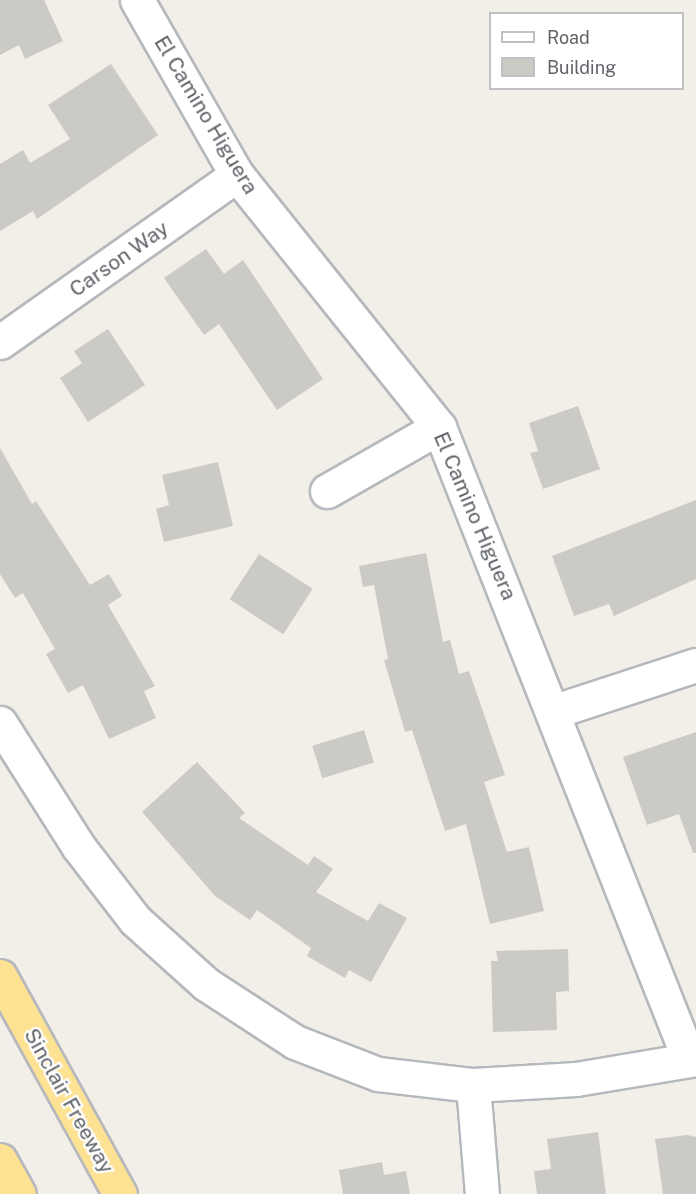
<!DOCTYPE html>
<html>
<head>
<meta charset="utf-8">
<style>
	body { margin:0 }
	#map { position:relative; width:696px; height:1194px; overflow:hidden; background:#f1efe8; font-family:"Public Sans",sans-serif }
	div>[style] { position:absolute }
	.building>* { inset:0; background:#cccac5; transform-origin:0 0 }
	.roads { filter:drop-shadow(2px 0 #b5b8bc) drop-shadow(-2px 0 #b5b8bc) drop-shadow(0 2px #b5b8bc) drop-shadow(0 -2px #b5b8bc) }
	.minor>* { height:33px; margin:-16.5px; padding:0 16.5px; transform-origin:16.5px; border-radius:16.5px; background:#fff }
	.highway>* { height:33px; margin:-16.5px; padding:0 16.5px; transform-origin:16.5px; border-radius:16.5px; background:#fde293 }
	span { translate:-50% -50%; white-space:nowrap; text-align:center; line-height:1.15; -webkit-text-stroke:4.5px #fff; paint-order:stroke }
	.street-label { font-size:21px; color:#5f6368 }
	.legend { position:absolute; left:489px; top:12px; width:195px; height:78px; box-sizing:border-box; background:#fff; border:2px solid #bfc1c3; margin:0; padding:8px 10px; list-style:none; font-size:18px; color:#5f6368 }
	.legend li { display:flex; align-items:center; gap:12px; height:30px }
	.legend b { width:30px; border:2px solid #bfc1c3 }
</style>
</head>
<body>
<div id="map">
	<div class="building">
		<div style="clip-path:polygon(0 0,44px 0,63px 41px,25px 59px,19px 45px,0 55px)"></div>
		<div style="clip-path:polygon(111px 64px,158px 135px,37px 219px,33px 211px,0 231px,0 164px,23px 150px,30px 163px,70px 139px,48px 105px)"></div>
		<div style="clip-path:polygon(206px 249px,224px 274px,243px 260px,323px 379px,277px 410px,219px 324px,204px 335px,164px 278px)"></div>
		<div style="clip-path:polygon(108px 329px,145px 385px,88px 422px,60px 378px,82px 363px,74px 351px)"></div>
		<div style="clip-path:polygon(578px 406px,600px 469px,543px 489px,530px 453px,538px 451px,529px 423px)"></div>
		<div style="clip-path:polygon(0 448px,32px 504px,36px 501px,90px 585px,109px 574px,122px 596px,108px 605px,155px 686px,144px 691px,156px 718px,109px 739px,83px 685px,68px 693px,46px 654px,55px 649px,23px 593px,15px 598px,0 574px)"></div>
		<div style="clip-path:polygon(218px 462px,233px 526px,164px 542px,156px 509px,169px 505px,162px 475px)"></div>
		<div style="clip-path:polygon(696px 500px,696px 579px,614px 616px,609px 604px,574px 616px,552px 556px)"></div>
		<div style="clip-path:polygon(426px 553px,443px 642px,450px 640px,459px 674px,469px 671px,505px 775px,484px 782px,507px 852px,529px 847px,544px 911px,490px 924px,466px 824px,445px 831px,412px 730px,405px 732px,384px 660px,388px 659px,374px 585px,363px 587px,359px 566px)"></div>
		<div style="left:259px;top:554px;width:64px;height:54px;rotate:33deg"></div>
		<div style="left:364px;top:730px;width:34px;height:54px;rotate:73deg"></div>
		<div style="clip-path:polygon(696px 732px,696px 853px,693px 853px,679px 814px,647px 825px,623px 757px)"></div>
		<div style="clip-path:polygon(197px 762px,245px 813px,239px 818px,308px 865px,314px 856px,333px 869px,316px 892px,368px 921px,379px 903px,407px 918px,371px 982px,349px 970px,345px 978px,307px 956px,311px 948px,257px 910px,250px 920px,215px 896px,142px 812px)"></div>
		<div style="clip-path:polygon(568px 949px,569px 991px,556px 992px,557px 1030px,493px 1032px,491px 961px,498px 961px,496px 951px)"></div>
		<div style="clip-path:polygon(598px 1132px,606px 1194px,537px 1194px,534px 1171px,551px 1169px,547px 1139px)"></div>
		<div style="clip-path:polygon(687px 1135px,696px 1137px,696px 1194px,663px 1194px,655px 1139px)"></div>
		<div style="clip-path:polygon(382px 1162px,384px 1175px,406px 1171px,410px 1194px,343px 1194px,339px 1170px)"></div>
	</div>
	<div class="roads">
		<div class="minor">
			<div style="left:137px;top:0;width:202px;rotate:60.3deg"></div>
			<div style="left:237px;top:175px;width:323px;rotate:51.3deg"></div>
			<div style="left:439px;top:427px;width:680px;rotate:68.42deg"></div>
			<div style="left:0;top:342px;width:290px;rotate:-35.2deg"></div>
			<div style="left:327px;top:491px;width:129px;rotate:-29.7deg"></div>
			<div style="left:555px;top:711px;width:148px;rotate:-18.1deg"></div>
			<div style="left:0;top:723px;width:146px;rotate:57.6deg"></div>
			<div style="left:78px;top:846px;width:93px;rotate:52.4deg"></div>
			<div style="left:135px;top:920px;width:96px;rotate:42deg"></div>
			<div style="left:206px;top:984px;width:106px;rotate:33.1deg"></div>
			<div style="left:295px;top:1042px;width:89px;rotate:21.1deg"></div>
			<div style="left:378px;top:1074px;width:96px;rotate:6.6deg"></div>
			<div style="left:473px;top:1085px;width:103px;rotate:-3.3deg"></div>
			<div style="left:576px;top:1079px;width:122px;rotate:-9.5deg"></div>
			<div style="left:473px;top:1085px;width:109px;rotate:85.3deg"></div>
		</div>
		<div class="highway">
			<div style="left:0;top:976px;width:249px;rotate:61.2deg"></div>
			<div style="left:0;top:1160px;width:39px;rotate:61deg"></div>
		</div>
	</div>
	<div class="street-label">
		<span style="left:206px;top:115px;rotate:59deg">El Camino Higuera</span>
		<span style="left:119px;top:259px;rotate:-35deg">Carson Way</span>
		<span style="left:475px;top:516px;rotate:67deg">El Camino Higuera</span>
		<span style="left:69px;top:1101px;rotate:61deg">Sinclair Freeway</span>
	</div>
	<ul class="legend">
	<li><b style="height:8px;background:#fff"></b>Road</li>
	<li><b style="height:16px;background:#cccac5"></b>Building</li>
	</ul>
</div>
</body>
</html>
